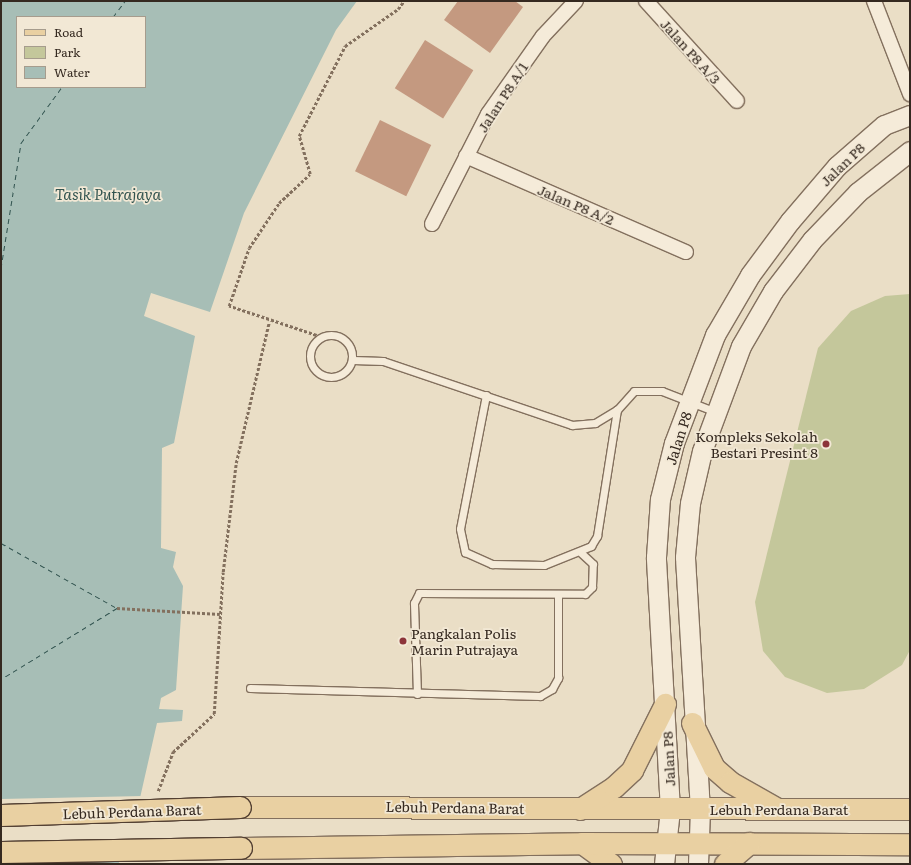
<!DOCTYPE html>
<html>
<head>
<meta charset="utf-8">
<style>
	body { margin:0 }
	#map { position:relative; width:911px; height:865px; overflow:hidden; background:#eadec6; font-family:Literata,serif }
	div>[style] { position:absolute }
	.green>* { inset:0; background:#c4c79b }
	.water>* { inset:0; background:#a7beb6 }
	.pier>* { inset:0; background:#eadec6 }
	.ferry>* { height:1px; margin-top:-0.5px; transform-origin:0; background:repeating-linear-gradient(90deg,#31534f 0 5px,transparent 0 9px) }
	.building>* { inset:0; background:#c49980; transform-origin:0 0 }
	.path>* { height:2.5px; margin-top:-1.25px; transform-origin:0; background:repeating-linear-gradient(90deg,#83705e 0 3px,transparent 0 5px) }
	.roads { filter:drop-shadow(1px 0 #83705e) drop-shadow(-1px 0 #83705e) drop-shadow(0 1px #83705e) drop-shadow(0 -1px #83705e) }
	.lane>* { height:7px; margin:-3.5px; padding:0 3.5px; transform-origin:3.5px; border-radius:3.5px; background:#f5ebd9 }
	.lane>.ring { margin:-3.5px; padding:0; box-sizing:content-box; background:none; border:7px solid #f5ebd9; border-radius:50% }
	.street>* { height:14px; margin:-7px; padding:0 7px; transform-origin:7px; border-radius:7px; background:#f5ebd9 }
	.secondary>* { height:19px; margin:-9.5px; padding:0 9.5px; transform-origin:9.5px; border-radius:9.5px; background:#f5ebd9 }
	.primary>* { height:21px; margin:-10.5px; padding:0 10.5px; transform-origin:10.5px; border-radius:10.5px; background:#e9d0a2 }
	.bridges { filter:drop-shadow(1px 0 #523f32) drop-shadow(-1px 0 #523f32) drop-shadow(0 1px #523f32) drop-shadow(0 -1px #523f32) }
	.primary-bridge>* { height:21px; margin:-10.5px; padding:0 10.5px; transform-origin:10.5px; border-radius:10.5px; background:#e9d0a2 }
	.dots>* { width:11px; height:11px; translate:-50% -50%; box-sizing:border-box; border:2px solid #f2e8d5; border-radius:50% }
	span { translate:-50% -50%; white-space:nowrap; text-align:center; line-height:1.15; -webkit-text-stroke:3.5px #f2e8d5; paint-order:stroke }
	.street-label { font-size:14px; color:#352920 }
	.poi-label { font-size:14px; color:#352920 }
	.right { translate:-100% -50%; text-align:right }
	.left { translate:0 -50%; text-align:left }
	.water-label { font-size:15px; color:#31534f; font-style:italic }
	.frame { position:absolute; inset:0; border:2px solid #352920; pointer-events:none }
	.legend { position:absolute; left:16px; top:16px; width:130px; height:72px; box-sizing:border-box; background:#f2e8d5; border:1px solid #a69c8d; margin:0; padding:5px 7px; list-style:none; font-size:12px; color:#352920 }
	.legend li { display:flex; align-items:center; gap:8px; height:20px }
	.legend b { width:20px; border:1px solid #a69c8d }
</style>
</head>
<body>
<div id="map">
	<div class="green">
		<div style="clip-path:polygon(910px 294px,910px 650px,902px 665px,864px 689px,827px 693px,785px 677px,763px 651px,755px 602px,818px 348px,851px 311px,885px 296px)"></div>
	</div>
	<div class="water">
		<div style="clip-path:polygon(evenodd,1px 1px,357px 1px,336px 30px,244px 213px,210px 312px,151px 293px,144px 316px,195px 336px,174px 443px,162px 448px,161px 548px,176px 552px,173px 567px,183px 586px,176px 690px,161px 698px,159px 709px,183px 710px,182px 721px,157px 723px,140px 798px,140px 831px,118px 864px,1px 864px,1px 1px,17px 17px,145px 17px,145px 87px,17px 87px,17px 17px)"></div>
	</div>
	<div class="pier">
		<div style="clip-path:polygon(143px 796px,142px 832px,124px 859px,1px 862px,1px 799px)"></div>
	</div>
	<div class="ferry">
		<div style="left:113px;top:17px;width:20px;rotate:-53deg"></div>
		<div style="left:1px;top:268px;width:127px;rotate:-80.9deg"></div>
		<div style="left:21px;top:143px;width:69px;rotate:-53.8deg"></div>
		<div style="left:1px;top:543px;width:133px;rotate:29.3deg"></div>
		<div style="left:117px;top:608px;width:136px;rotate:148.5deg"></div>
	</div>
	<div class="building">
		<div style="clip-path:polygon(458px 1px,515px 1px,523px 7px,490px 53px,444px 20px)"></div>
		<div style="left:425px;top:40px;width:57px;height:57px;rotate:32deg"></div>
		<div style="left:380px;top:120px;width:57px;height:57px;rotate:26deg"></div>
	</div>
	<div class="path">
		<div style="left:321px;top:337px;width:97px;rotate:-161.4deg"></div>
		<div style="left:229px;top:306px;width:61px;rotate:-71deg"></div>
		<div style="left:249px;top:248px;width:54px;rotate:-56.3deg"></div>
		<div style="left:279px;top:203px;width:42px;rotate:-43.1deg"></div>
		<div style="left:310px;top:174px;width:40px;rotate:-106deg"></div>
		<div style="left:299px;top:136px;width:101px;rotate:-62.9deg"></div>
		<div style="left:345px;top:46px;width:65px;rotate:-34.9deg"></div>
		<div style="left:398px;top:9px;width:10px;rotate:-53deg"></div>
		<div style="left:117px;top:608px;width:103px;rotate:3.3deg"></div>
		<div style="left:158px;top:791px;width:42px;rotate:-69deg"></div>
		<div style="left:173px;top:752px;width:56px;rotate:-42.8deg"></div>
		<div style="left:214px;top:714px;width:142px;rotate:-86.4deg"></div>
		<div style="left:223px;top:572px;width:110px;rotate:-83.2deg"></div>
		<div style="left:236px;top:463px;width:145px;rotate:-76.8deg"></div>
	</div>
	<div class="roads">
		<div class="lane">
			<div class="ring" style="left:310px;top:335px;width:35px;height:35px"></div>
			<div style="left:353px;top:360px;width:30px;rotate:2deg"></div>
			<div style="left:383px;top:361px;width:200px;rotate:18.7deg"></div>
			<div style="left:572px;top:425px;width:23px;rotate:-5deg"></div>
			<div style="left:595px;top:423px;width:26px;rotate:-31deg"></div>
			<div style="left:486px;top:395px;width:136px;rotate:101deg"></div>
			<div style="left:460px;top:529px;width:24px;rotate:78deg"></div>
			<div style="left:465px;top:552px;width:30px;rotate:24deg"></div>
			<div style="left:492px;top:564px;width:52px;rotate:1.1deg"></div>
			<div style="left:544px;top:565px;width:51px;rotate:-22deg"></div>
			<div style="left:591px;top:546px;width:12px;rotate:-59deg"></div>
			<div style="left:597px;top:536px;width:128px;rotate:-81deg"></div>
			<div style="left:617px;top:410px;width:25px;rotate:-48deg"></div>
			<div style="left:634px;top:391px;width:28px"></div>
			<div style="left:662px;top:391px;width:58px;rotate:21.3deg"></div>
			<div style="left:250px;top:688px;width:290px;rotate:1.6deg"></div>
			<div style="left:540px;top:696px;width:14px;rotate:-30deg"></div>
			<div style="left:552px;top:689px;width:13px;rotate:-61deg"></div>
			<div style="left:558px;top:678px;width:84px;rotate:-90deg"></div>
			<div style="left:417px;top:694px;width:91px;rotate:-91.9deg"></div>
			<div style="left:414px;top:603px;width:11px;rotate:-63deg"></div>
			<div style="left:419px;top:593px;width:166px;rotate:0.3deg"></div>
			<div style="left:585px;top:594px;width:10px;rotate:-45deg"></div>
			<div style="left:592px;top:587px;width:23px;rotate:-88deg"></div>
			<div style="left:593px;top:564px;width:16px;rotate:-137deg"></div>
		</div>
		<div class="street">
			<div style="left:646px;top:1px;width:135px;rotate:47.7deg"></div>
			<div style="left:874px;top:1px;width:100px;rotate:68.8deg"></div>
			<div style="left:466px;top:156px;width:240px;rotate:23.6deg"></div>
			<div style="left:432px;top:224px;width:123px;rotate:-63deg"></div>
			<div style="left:488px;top:114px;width:95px;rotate:-54.8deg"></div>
			<div style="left:543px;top:36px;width:48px;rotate:-46.7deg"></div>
		</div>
		<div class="secondary">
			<div style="left:664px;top:864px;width:54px;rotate:-83.7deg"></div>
			<div style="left:670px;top:810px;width:253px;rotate:-93.2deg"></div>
			<div style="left:656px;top:557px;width:58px;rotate:-86.1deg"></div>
			<div style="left:660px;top:499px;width:58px;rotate:-76deg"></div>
			<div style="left:674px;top:443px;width:116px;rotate:-69.2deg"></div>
			<div style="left:715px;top:335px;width:69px;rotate:-59.7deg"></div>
			<div style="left:750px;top:275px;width:67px;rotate:-53.5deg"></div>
			<div style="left:790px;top:221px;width:72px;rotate:-49.5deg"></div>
			<div style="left:837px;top:166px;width:62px;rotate:-41.1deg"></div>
			<div style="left:884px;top:125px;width:28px;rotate:-21deg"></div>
			<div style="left:698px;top:864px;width:54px;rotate:-87.9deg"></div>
			<div style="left:700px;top:810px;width:253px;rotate:-93.4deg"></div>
			<div style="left:685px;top:557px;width:54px;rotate:-84.7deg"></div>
			<div style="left:690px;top:503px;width:53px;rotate:-77deg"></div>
			<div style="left:702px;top:451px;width:112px;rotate:-69.6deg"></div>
			<div style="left:741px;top:346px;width:64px;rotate:-59.8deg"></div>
			<div style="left:773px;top:291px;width:64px;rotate:-52.6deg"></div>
			<div style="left:812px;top:240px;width:66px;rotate:-46.2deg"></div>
			<div style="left:858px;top:192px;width:66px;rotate:-38.3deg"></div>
		</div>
		<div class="primary">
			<div style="left:692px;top:723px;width:50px;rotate:63.9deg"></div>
			<div style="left:714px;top:768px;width:21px;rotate:41deg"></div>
			<div style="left:730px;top:782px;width:53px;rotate:29.5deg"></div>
			<div style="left:240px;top:807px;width:670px;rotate:0.17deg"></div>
			<div style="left:580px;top:809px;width:40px;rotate:-32.9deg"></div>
			<div style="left:614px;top:787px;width:25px;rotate:-43deg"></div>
			<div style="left:632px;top:770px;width:74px;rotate:-63.4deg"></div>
			<div style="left:582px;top:843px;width:36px;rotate:36deg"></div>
			<div style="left:241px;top:848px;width:341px;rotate:-0.8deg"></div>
			<div style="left:582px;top:843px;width:328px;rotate:0.2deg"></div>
			<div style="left:725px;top:864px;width:32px;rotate:-41deg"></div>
		</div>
	</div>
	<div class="bridges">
		<div class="primary-bridge">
			<div style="left:1px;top:815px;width:239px;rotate:-1.9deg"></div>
			<div style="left:1px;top:852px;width:240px;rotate:-1deg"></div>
		</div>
	</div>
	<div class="dots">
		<div style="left:826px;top:444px;background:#8c3439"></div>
		<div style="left:403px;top:641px;background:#8c3439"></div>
	</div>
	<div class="street-label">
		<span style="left:691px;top:51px;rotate:48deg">Jalan P8 A/3</span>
		<span style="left:502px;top:97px;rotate:-57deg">Jalan P8 A/1</span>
		<span style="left:842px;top:164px;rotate:-44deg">Jalan P8</span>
		<span style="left:576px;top:204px;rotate:23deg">Jalan P8 A/2</span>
		<span style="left:678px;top:438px;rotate:-72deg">Jalan P8</span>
		<span style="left:668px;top:759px;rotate:-93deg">Jalan P8</span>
		<span style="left:455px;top:807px;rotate:1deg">Lebuh Perdana Barat</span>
		<span style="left:779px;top:809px">Lebuh Perdana Barat</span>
		<span style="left:132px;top:811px;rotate:-2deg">Lebuh Perdana Barat</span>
	</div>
	<div class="poi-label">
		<span class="right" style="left:818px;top:444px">Kompleks Sekolah<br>Bestari Presint 8</span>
		<span class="left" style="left:411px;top:641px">Pangkalan Polis<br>Marin Putrajaya</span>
	</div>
	<div class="water-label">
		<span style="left:108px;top:194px">Tasik Putrajaya</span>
	</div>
	<div class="frame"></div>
	<ul class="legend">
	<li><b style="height:5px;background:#e9d0a2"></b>Road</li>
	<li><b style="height:11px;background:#c4c79b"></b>Park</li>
	<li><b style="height:11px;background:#a7beb6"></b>Water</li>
	</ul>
</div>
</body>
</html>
